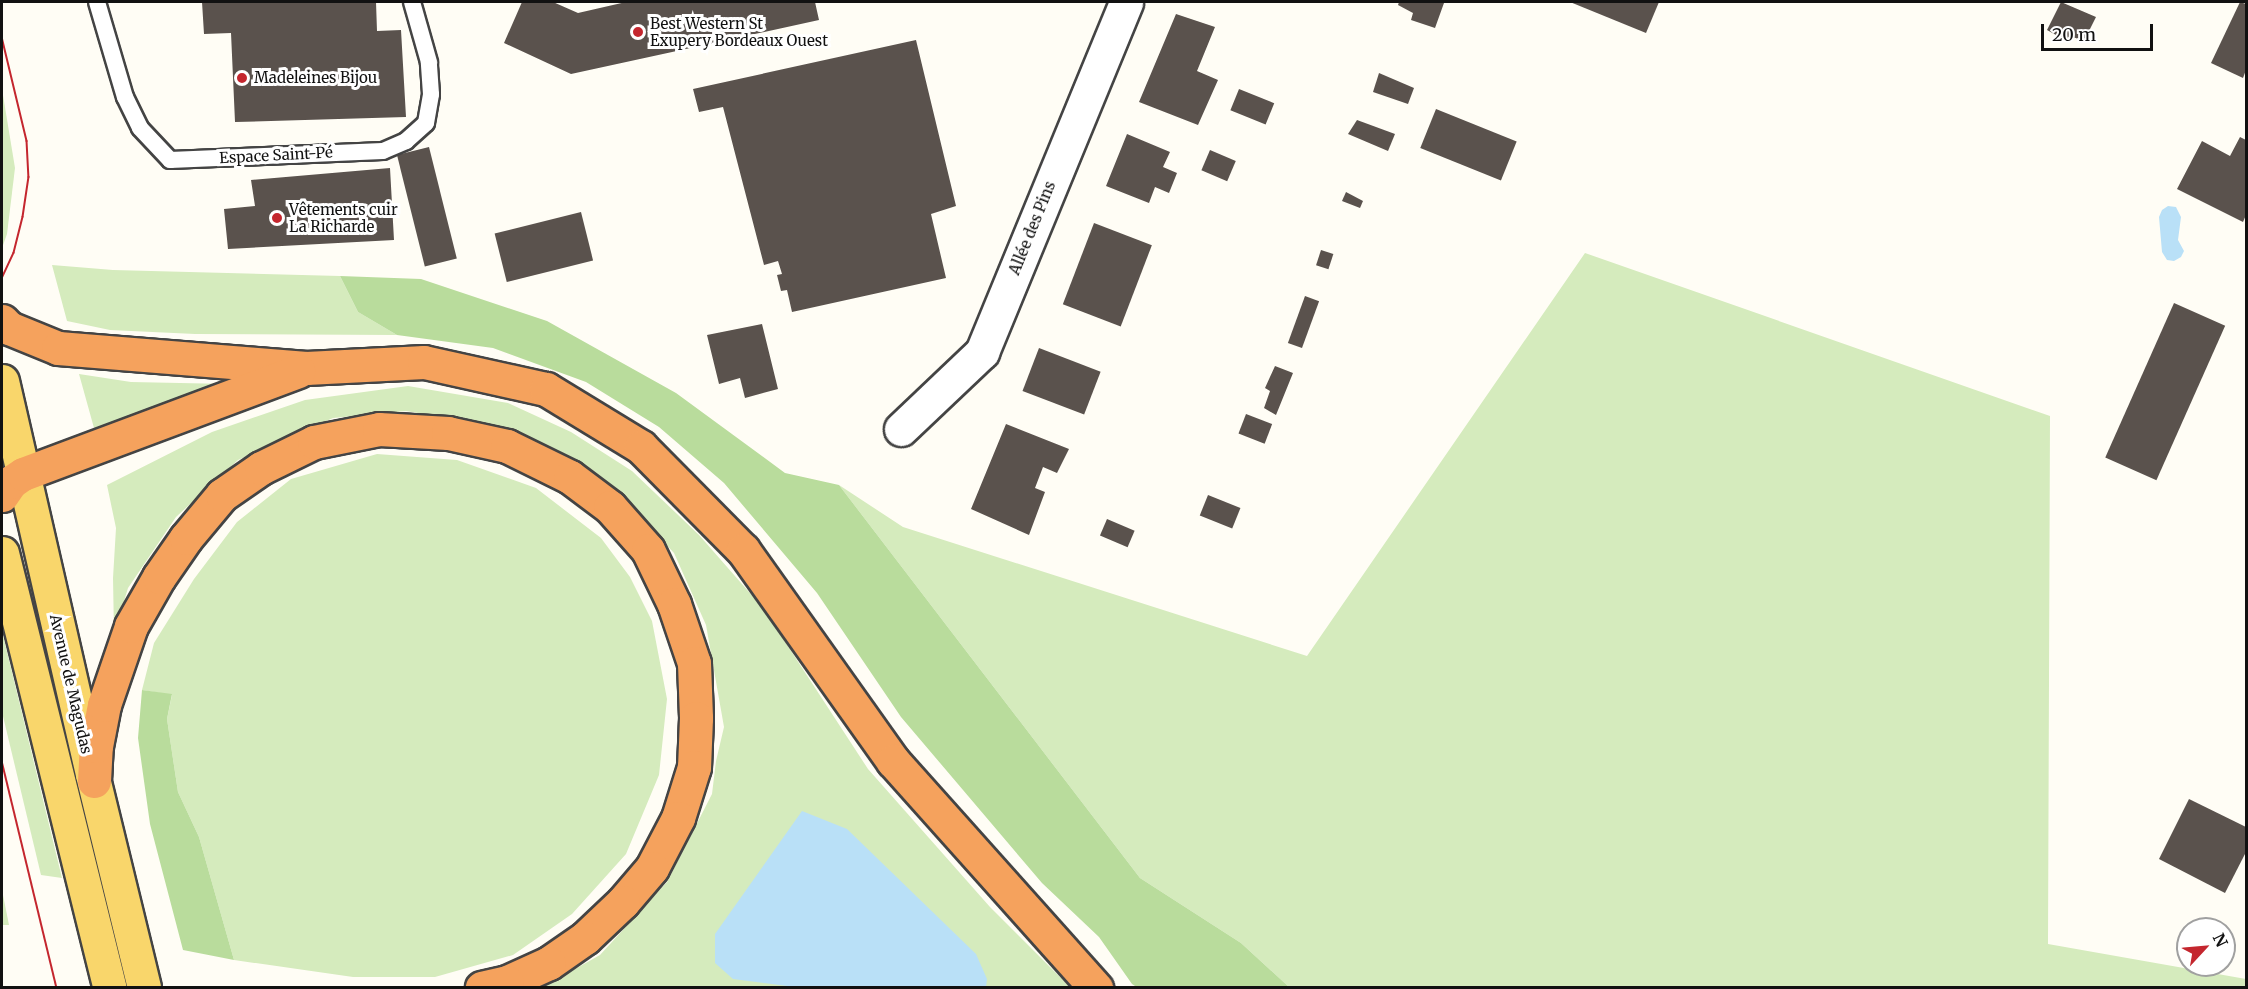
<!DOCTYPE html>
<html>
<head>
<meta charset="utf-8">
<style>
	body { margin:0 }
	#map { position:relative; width:2248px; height:989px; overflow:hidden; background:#fffdf5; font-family:Merriweather,serif }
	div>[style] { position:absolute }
	.green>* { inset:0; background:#d5ebbd }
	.forest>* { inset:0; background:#b9dc9c }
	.water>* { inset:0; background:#b9e0f7 }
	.building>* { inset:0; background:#5a524d; transform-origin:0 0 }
	.roads { filter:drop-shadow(2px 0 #444) drop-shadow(-2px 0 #444) drop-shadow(0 2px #444) drop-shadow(0 -2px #444) }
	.service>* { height:16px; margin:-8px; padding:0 8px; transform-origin:8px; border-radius:8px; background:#fff }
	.minor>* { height:33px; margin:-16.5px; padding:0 16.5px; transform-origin:16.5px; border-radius:16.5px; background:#fff }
	.primary>* { height:33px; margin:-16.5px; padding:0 16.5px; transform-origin:16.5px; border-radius:16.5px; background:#f9d66b }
	.motorway>* { height:33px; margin:-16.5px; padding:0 16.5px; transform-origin:16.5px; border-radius:16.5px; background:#f5a25d }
	.tram>* { height:1.5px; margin:-0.75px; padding:0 0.75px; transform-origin:0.75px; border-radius:0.75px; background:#c4262e }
	.dots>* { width:16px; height:16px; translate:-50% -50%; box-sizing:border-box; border:3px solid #fff; border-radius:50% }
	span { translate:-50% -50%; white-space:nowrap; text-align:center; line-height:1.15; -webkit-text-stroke:6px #fff; paint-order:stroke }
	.poi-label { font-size:15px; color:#111 }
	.left { translate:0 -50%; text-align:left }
	.street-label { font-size:15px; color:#111 }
	.frame { position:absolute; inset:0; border:3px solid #111; pointer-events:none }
	.north { position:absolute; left:2176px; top:917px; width:60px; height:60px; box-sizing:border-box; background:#fff; border:2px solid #a0a0a0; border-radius:50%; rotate:64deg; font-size:16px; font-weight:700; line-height:24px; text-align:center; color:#111 }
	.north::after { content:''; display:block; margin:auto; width:21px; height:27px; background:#c4262e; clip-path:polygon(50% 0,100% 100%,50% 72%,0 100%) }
	.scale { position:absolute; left:2041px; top:24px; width:112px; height:27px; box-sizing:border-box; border:3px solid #111; border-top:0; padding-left:8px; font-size:18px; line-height:21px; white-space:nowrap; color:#111; -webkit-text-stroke:4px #fff; paint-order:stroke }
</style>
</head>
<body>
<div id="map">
	<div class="green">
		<div style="clip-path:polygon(2px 89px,15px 168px,7px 234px,2px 248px)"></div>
		<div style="clip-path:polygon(1585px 253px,2050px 416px,2048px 944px,2246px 979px,2246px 987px,1289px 987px,1241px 943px,1140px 878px,839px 485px,903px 527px,1307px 656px)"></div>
		<div style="clip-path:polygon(52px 265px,113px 270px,340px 276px,358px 312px,397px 335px,195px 334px,110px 330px,67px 321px)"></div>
		<div style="clip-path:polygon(79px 374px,131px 382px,229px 384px,94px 428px)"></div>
		<div style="clip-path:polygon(408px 386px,508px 403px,571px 432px,632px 471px,699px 535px,763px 608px,868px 769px,990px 907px,1070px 987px,543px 987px,600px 955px,667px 882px,712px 794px,716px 761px,724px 727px,706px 625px,674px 553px,616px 491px,511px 429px,406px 411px,333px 418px,238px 460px,176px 517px,128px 588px,114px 634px,113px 578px,116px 528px,107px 485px,212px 432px,305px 400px)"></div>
		<div style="clip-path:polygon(377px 454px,457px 460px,536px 488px,601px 538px,630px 577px,652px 621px,667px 699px,659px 775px,626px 854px,572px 914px,513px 955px,435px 977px,353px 977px,234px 960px,199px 837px,178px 792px,167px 719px,172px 695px,142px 690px,154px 643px,194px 579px,237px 522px,291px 479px)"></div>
		<div style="clip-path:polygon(2px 631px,62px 878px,41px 875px,2px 712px)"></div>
		<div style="clip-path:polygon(2px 890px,9px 925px,2px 925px)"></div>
	</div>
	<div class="forest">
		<div style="clip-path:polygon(340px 276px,421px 279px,547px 321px,676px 393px,785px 473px,839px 485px,1140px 878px,1241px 943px,1289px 987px,1138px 988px,1132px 984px,1099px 937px,1042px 883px,901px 717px,817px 593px,724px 483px,659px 427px,586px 382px,493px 348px,397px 335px,358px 312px)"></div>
		<div style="clip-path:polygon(142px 690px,172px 694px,167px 719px,178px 792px,199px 837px,234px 960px,183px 950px,150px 824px,138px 738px)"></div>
	</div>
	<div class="water">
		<div style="clip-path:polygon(2168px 206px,2176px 207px,2181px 217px,2178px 240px,2184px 251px,2181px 257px,2174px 261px,2167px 260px,2162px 252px,2159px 217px,2162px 210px)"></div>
		<div style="clip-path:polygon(802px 811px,847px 829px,976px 954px,987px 979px,986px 987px,795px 987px,733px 979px,715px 963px,715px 934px)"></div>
	</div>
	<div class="building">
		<div style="clip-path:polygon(202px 2px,376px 2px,377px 31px,401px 30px,406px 117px,235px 122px,231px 33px,204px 34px)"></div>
		<div style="clip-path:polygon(522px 2px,553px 2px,578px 13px,626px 2px,815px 2px,819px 20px,571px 74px,504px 43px)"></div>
		<div style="clip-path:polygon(1399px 2px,1439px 2px,1444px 3px,1435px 28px,1411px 20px,1413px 13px,1398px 5px)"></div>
		<div style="clip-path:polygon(1570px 2px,1659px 2px,1646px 33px)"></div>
		<div style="clip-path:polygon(2061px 2px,2096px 17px,2084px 41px,2070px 36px,2065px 40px,2047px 30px)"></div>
		<div style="clip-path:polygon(2240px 2px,2246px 4px,2246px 70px,2243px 78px,2211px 63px)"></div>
		<div style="clip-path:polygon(1176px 14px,1215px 27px,1197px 71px,1218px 80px,1198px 125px,1139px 102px)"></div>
		<div style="clip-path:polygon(916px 40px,956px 206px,931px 214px,946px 278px,792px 312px,787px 290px,781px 291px,777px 275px,782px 274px,778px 261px,764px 265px,723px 107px,699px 112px,693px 89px)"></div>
		<div style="clip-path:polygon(1379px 73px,1414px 88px,1408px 104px,1373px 92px)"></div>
		<div style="left:1239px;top:89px;width:38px;height:23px;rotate:22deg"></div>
		<div style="left:1436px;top:109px;width:87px;height:42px;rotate:22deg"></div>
		<div style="clip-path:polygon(1357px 120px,1395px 134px,1388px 151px,1348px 134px)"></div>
		<div style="clip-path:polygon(1127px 134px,1170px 152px,1163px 167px,1177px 173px,1169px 193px,1155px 187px,1149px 203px,1106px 186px)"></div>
		<div style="clip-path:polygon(2240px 137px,2246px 140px,2246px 215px,2243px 222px,2177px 189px,2202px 141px,2230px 156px)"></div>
		<div style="left:429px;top:147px;width:115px;height:33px;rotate:76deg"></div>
		<div style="left:1210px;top:150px;width:28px;height:22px;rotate:23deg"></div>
		<div style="clip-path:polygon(390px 168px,394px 240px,228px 249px,224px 209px,255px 206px,251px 180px)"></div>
		<div style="clip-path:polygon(1346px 192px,1363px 201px,1360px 208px,1342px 201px)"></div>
		<div style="left:581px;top:212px;width:50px;height:89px;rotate:76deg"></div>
		<div style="left:1094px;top:223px;width:62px;height:87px;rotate:21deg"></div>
		<div style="left:1321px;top:250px;width:13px;height:16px;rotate:18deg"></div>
		<div style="left:1305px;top:296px;width:15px;height:50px;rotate:20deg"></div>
		<div style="left:2174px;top:303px;width:56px;height:169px;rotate:24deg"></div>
		<div style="clip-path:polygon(762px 324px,778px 389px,745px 398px,740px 378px,719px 384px,707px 335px)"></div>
		<div style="left:1039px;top:348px;width:66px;height:46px;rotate:21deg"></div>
		<div style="clip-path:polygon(1275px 366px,1293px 373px,1276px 415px,1264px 408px,1270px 391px,1265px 388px)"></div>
		<div style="left:1246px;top:414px;width:28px;height:21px;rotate:21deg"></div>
		<div style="clip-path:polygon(1006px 424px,1069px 449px,1057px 473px,1043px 467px,1035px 488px,1045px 492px,1029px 535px,971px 509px)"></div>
		<div style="left:1208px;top:495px;width:35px;height:22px;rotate:22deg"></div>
		<div style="left:1107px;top:519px;width:30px;height:18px;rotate:23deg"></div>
		<div style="clip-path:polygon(2189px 799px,2246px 827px,2246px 852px,2225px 893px,2159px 859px)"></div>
	</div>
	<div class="roads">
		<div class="service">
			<div style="left:97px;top:2px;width:99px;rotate:73.6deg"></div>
			<div style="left:125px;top:97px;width:34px;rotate:64deg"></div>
			<div style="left:140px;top:128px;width:44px;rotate:46.8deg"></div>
			<div style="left:170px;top:160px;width:213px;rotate:-2.4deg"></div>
			<div style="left:383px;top:151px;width:25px;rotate:-23deg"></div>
			<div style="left:406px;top:141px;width:27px;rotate:-42deg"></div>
			<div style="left:426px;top:123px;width:29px;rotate:-80deg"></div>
			<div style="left:431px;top:94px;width:32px;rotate:-94deg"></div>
			<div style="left:429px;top:62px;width:62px;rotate:-105.8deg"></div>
		</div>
		<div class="minor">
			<div style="left:901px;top:429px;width:112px;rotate:-43.5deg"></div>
			<div style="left:982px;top:352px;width:378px;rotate:-67.6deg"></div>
		</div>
		<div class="primary">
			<div style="left:2px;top:381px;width:403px;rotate:77.1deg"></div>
			<div style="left:92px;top:774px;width:220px;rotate:76.3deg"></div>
			<div style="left:2px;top:553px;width:448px;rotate:76.1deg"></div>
		</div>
		<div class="motorway">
			<div style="left:2px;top:321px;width:10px;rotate:45deg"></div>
			<div style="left:9px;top:328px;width:53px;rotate:22.2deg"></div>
			<div style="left:58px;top:348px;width:249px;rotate:4.6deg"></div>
			<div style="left:306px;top:368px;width:118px;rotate:-2.9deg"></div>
			<div style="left:424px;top:362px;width:125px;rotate:12.5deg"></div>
			<div style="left:546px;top:389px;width:111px;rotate:31.4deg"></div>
			<div style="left:641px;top:447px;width:145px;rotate:45.3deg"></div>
			<div style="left:743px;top:550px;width:259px;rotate:54.6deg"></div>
			<div style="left:893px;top:761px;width:305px;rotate:48.2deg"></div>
			<div style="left:2px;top:495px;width:16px;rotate:-55deg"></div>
			<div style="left:11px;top:482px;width:14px;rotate:-34deg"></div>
			<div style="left:23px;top:474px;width:294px;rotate:-20.5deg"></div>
			<div style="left:94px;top:781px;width:35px;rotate:-87deg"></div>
			<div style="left:96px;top:746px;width:42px;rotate:-79deg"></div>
			<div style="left:104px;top:705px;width:83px;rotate:-71.1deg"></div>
			<div style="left:131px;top:626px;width:56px;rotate:-60.3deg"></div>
			<div style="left:159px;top:577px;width:47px;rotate:-55.3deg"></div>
			<div style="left:186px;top:538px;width:56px;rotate:-50.1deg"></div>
			<div style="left:222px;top:495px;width:47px;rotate:-34.7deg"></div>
			<div style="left:261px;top:468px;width:59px;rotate:-26.1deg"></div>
			<div style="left:314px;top:442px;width:66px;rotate:-11.3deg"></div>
			<div style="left:379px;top:429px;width:69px;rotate:3.3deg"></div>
			<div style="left:448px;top:433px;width:60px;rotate:12.4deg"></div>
			<div style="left:507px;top:446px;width:70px;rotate:26.2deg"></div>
			<div style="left:570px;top:477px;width:50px;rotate:36.9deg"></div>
			<div style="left:610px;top:507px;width:57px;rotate:48.5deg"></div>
			<div style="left:648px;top:550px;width:60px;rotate:64.3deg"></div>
			<div style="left:674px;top:604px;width:62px;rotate:71.3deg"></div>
			<div style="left:694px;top:663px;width:55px;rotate:87.9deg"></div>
			<div style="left:696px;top:718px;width:49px;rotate:92.3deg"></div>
			<div style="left:694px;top:767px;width:53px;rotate:107.4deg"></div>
			<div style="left:678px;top:818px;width:56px;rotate:117.5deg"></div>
			<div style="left:652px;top:868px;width:45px;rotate:130.5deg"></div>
			<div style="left:623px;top:902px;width:52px;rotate:136.5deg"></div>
			<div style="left:585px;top:938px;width:44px;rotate:145.2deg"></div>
			<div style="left:549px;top:963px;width:46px;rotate:155.7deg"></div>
			<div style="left:507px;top:982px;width:26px;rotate:167deg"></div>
		</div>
	</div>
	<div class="tram">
		<div style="left:2px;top:37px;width:107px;rotate:76.5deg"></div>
		<div style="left:27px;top:141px;width:36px;rotate:87deg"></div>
		<div style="left:29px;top:177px;width:40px;rotate:98.5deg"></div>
		<div style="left:23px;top:217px;width:37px;rotate:104deg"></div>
		<div style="left:14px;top:253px;width:29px;rotate:115deg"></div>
		<div style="left:2px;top:761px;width:234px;rotate:76.4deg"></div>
	</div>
	<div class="dots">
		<div style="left:638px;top:32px;background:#c4262e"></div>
		<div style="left:242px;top:78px;background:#c4262e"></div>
		<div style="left:277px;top:218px;background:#c4262e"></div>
	</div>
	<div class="poi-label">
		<span class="left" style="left:650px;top:32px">Best Western St<br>Exupery Bordeaux Ouest</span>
		<span class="left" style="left:254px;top:78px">Madeleines Bijou</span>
		<span class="left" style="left:289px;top:218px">Vêtements cuir<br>La Richarde</span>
	</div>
	<div class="street-label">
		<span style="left:276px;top:155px;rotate:-3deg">Espace Saint-Pé</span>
		<span style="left:1032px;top:228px;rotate:-68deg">Allée des Pins</span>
		<span style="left:71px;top:684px;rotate:77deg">Avenue de Magudas</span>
	</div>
	<div class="frame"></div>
	<div class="north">N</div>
	<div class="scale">20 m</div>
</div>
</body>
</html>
